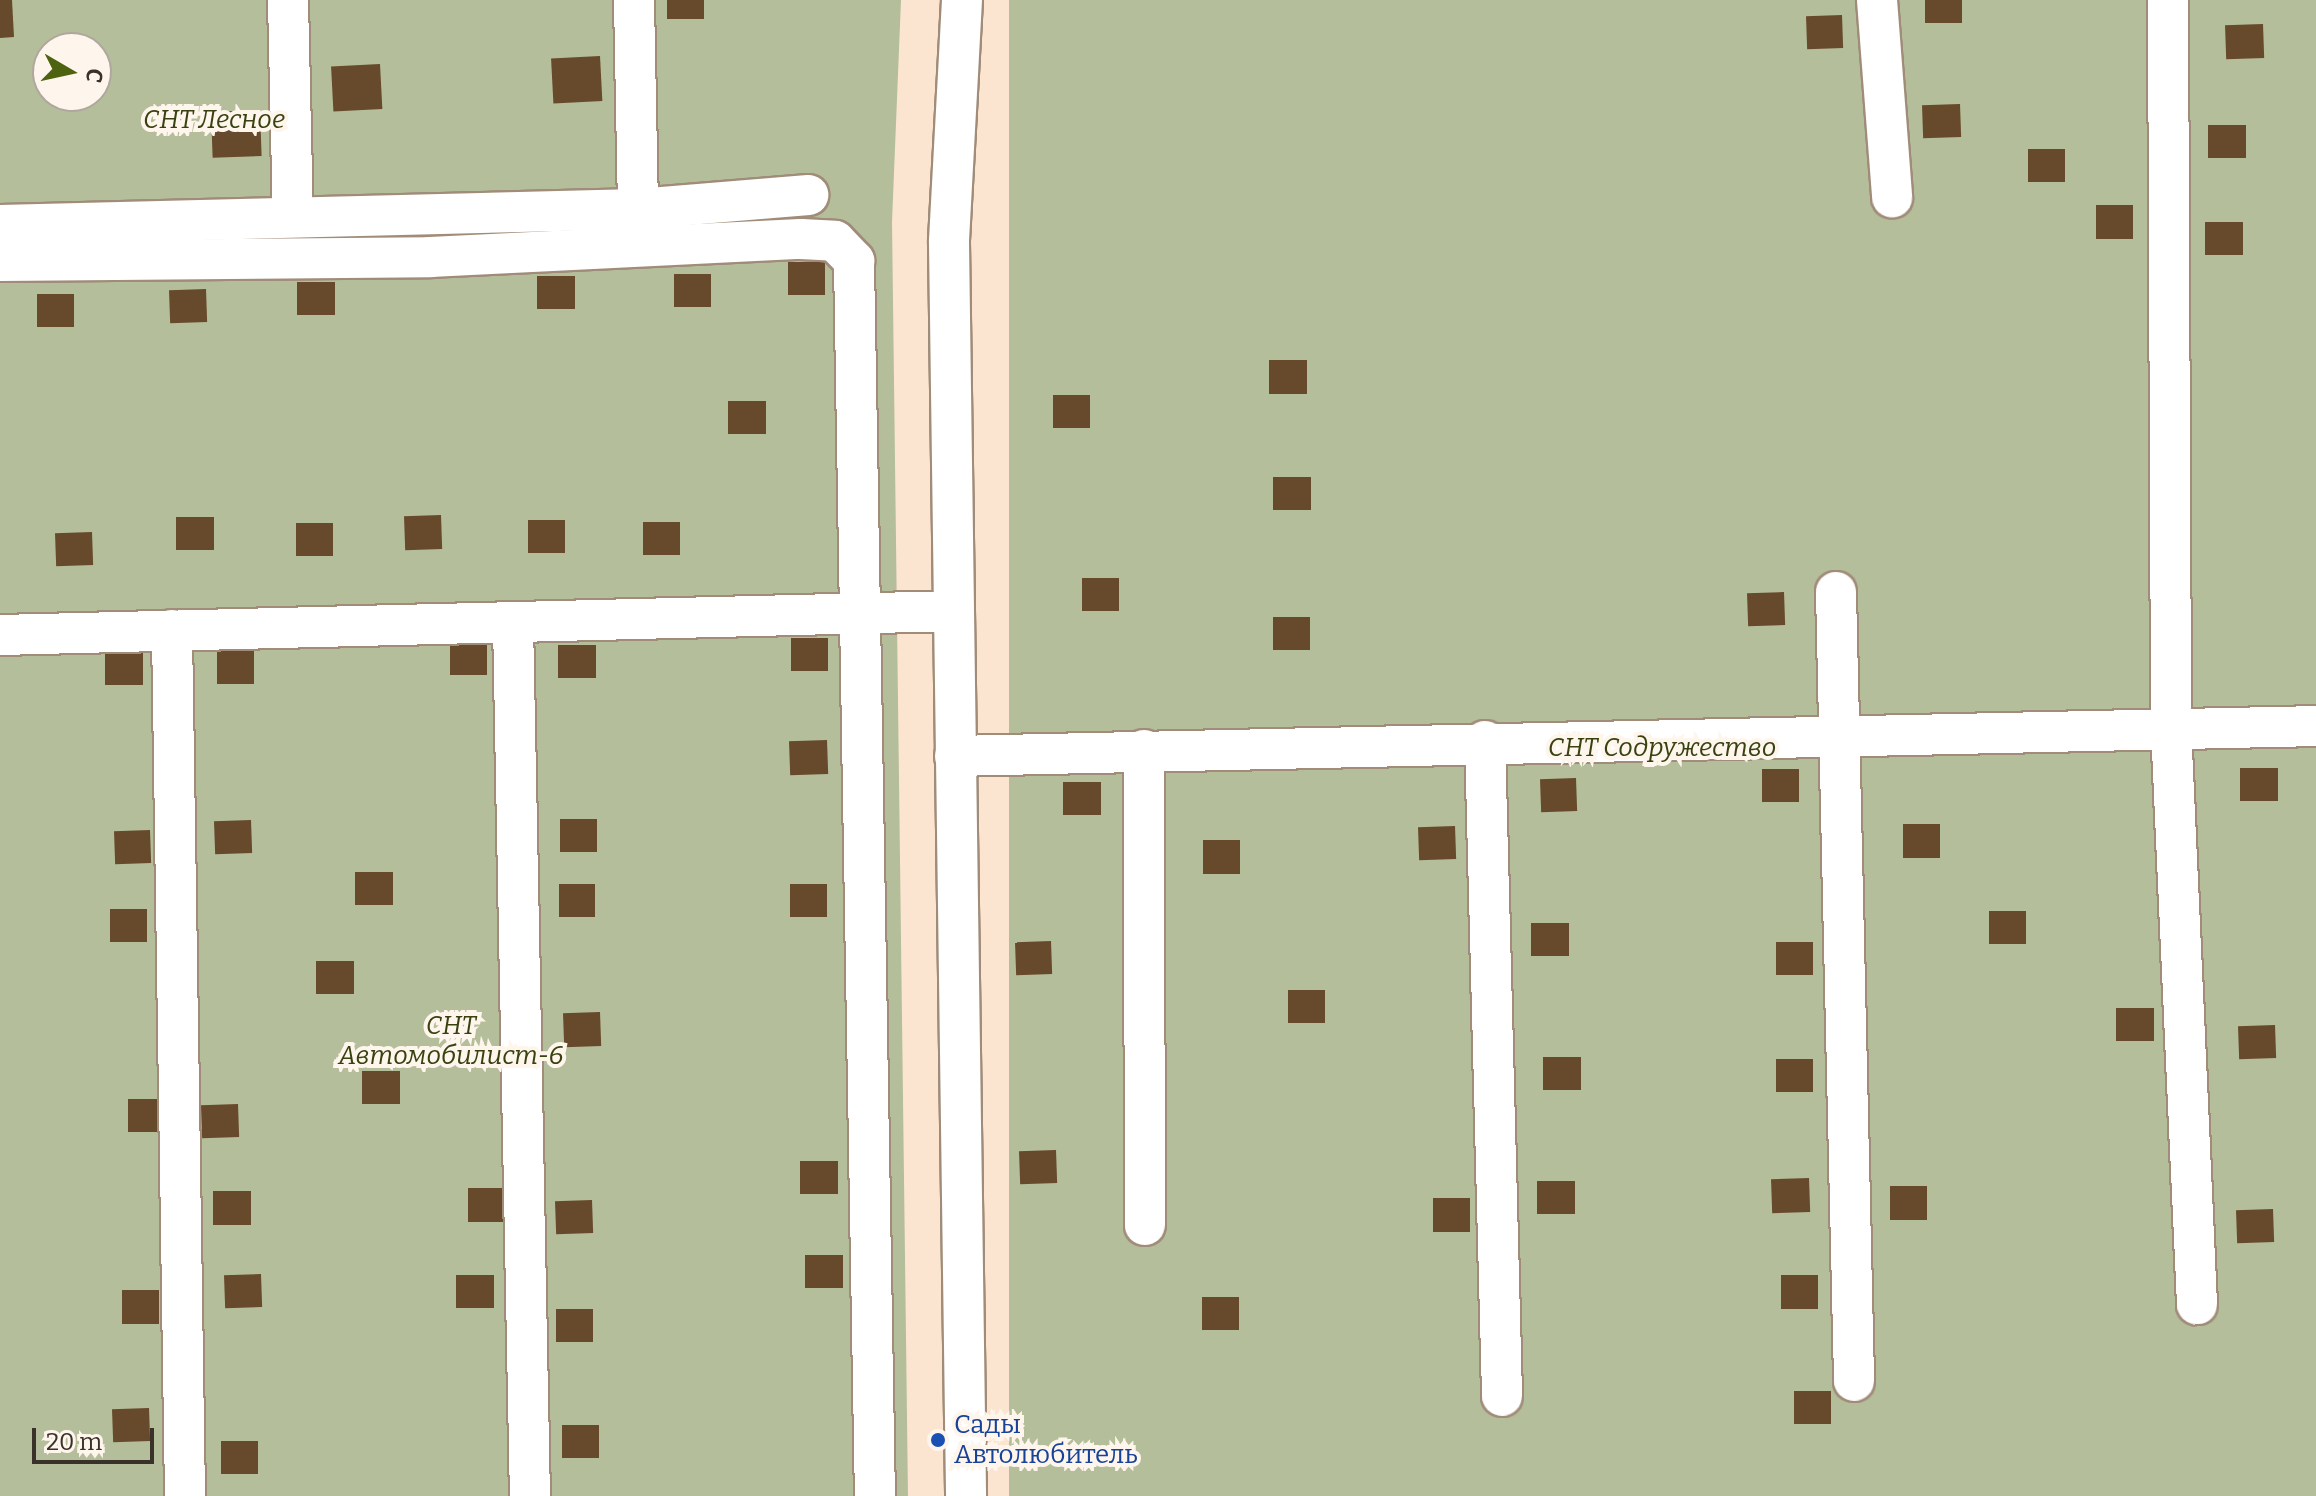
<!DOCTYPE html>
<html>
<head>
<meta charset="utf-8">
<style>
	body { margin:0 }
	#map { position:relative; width:2316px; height:1496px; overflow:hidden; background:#fbe5d0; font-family:Bitter,serif }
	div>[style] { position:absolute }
	.green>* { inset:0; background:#b4be9b; transform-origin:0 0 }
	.building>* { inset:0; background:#67492b; transform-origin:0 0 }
	.roads { filter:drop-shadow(2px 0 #a08c79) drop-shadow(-2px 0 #a08c79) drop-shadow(0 2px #a08c79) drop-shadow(0 -2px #a08c79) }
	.minor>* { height:40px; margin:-20px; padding:0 20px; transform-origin:20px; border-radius:20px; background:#fff }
	.dots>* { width:22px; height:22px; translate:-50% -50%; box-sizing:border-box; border:4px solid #fef5ec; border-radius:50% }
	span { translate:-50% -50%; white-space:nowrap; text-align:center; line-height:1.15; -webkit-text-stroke:8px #fef5ec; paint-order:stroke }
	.park-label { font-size:26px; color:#384210; font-style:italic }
	.transit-label { font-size:26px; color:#164399 }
	.left { translate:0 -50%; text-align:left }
	.north { position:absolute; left:32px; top:32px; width:80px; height:80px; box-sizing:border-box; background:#fef5ec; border:2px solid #b0a79e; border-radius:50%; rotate:99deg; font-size:22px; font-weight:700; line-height:32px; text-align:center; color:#3a322a }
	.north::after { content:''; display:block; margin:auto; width:28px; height:36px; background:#4d630f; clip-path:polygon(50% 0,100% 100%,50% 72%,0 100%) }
	.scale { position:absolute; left:32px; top:1428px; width:122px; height:36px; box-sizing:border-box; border:4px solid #3a322a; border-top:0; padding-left:10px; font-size:24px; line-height:28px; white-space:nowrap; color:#3a322a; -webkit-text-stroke:6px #fef5ec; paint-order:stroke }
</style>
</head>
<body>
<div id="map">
	<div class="green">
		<div style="clip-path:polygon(evenodd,0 0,901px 0,892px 222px,908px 1496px,0 1496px,0 0,48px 48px,96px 48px,96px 96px,48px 96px,48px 48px)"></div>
		<div style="left:1009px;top:0;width:1307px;height:1496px"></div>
	</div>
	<div class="building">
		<div style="clip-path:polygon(0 0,12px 0,14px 37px,0 38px)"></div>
		<div style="left:667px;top:0;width:37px;height:19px"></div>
		<div style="left:1925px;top:0;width:37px;height:23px"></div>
		<div style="left:1842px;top:15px;width:33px;height:36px;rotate:88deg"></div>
		<div style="left:2263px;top:24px;width:34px;height:38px;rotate:88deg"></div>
		<div style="left:600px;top:56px;width:45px;height:49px;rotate:87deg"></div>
		<div style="left:380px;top:64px;width:45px;height:49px;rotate:87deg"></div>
		<div style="left:1960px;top:104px;width:33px;height:38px;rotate:88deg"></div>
		<div style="left:260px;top:110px;width:46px;height:49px;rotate:88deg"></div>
		<div style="left:2246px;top:125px;width:33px;height:38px;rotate:90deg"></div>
		<div style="left:2028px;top:149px;width:37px;height:33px"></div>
		<div style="left:2096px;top:205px;width:37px;height:34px"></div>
		<div style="left:2243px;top:222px;width:33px;height:38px;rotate:90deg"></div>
		<div style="left:788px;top:262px;width:37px;height:33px"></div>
		<div style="left:674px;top:274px;width:37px;height:33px"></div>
		<div style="left:537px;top:276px;width:38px;height:33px"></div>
		<div style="left:335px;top:282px;width:33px;height:38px;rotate:90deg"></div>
		<div style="left:206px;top:289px;width:33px;height:37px;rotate:88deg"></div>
		<div style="left:37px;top:294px;width:37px;height:33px"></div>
		<div style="left:1307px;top:360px;width:34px;height:38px;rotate:90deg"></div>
		<div style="left:1053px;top:395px;width:37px;height:33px"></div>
		<div style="left:766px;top:401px;width:33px;height:38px;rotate:90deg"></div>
		<div style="left:1311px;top:477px;width:33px;height:38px;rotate:90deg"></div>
		<div style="left:441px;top:515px;width:34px;height:37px;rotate:88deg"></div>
		<div style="left:214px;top:517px;width:33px;height:38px;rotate:90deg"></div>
		<div style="left:528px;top:520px;width:37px;height:33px"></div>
		<div style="left:643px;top:522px;width:37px;height:33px"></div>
		<div style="left:296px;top:523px;width:37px;height:33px"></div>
		<div style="left:92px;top:532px;width:33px;height:37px;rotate:88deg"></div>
		<div style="left:1082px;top:578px;width:37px;height:33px"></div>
		<div style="left:1784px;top:592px;width:33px;height:37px;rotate:88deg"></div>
		<div style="left:1310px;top:617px;width:33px;height:37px;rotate:90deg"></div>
		<div style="left:791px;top:638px;width:37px;height:33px"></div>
		<div style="left:450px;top:642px;width:37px;height:33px"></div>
		<div style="left:596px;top:645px;width:33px;height:38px;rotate:90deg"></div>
		<div style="left:254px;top:651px;width:33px;height:37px;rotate:90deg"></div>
		<div style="left:105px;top:652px;width:38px;height:33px"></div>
		<div style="left:827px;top:740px;width:34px;height:38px;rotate:88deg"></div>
		<div style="left:2240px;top:768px;width:38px;height:33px"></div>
		<div style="left:1799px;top:769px;width:33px;height:37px;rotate:90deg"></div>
		<div style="left:1576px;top:778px;width:33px;height:36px;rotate:88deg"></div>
		<div style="left:1101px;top:782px;width:33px;height:38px;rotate:90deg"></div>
		<div style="left:597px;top:819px;width:33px;height:37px;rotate:90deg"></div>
		<div style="left:251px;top:820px;width:33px;height:37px;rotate:88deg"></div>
		<div style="left:1903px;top:824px;width:37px;height:34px"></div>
		<div style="left:1455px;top:826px;width:33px;height:37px;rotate:88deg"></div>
		<div style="left:150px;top:830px;width:33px;height:36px;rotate:88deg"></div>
		<div style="left:1240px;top:840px;width:34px;height:37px;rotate:90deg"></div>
		<div style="left:393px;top:872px;width:33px;height:38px;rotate:90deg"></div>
		<div style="left:559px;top:884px;width:36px;height:33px"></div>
		<div style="left:790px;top:884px;width:37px;height:33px"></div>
		<div style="left:110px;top:909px;width:37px;height:33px"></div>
		<div style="left:1989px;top:911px;width:37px;height:33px"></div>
		<div style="left:1569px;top:923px;width:33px;height:38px;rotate:90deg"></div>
		<div style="left:1051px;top:941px;width:33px;height:36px;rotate:88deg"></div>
		<div style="left:1813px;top:942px;width:33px;height:37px;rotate:90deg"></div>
		<div style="left:316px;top:961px;width:38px;height:33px"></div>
		<div style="left:1288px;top:990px;width:37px;height:33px"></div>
		<div style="left:2154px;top:1008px;width:33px;height:38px;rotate:90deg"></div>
		<div style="left:600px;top:1012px;width:34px;height:37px;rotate:88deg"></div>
		<div style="left:2275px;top:1025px;width:33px;height:37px;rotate:88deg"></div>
		<div style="left:1581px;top:1057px;width:33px;height:38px;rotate:90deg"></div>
		<div style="left:1776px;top:1059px;width:37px;height:33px"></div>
		<div style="left:400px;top:1071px;width:33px;height:38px;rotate:90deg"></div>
		<div style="left:165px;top:1099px;width:33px;height:37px;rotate:90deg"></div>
		<div style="left:238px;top:1104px;width:33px;height:37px;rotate:88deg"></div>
		<div style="left:1056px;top:1150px;width:33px;height:37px;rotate:88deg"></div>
		<div style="left:838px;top:1161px;width:33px;height:38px;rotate:90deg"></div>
		<div style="left:1809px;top:1178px;width:34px;height:38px;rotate:88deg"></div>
		<div style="left:1537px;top:1181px;width:38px;height:33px"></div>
		<div style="left:1890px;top:1186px;width:37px;height:34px"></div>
		<div style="left:468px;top:1188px;width:38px;height:34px"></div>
		<div style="left:213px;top:1191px;width:38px;height:34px"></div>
		<div style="left:1433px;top:1198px;width:37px;height:34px"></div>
		<div style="left:592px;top:1200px;width:33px;height:37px;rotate:88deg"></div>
		<div style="left:2273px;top:1209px;width:33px;height:37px;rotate:88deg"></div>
		<div style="left:843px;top:1255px;width:33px;height:38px;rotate:90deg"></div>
		<div style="left:261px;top:1274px;width:33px;height:37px;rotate:88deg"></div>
		<div style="left:494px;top:1275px;width:33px;height:38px;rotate:90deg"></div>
		<div style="left:1781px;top:1275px;width:37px;height:34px"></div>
		<div style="left:122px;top:1290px;width:37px;height:34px"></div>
		<div style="left:1202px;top:1297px;width:37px;height:33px"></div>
		<div style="left:556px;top:1309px;width:37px;height:33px"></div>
		<div style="left:1831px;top:1391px;width:33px;height:37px;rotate:90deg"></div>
		<div style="left:149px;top:1408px;width:33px;height:37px;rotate:88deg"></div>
		<div style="left:562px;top:1425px;width:37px;height:33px"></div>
		<div style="left:221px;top:1441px;width:37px;height:33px"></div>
	</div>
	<div class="roads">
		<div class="minor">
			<div style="left:288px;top:0;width:214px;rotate:88.7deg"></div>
			<div style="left:634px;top:0;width:209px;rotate:88.9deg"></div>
			<div style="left:962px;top:0;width:243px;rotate:93.1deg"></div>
			<div style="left:949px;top:243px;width:1253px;rotate:89.22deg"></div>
			<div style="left:1877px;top:0;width:198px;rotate:85.6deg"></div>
			<div style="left:2168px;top:0;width:727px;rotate:89.76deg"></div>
			<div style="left:2171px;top:727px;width:578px;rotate:87.42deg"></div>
			<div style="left:0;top:225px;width:638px;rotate:-1.44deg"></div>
			<div style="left:638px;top:209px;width:171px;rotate:-4.7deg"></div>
			<div style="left:0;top:261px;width:430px;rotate:-0.5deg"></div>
			<div style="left:430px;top:257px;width:371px;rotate:-2.8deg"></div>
			<div style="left:801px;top:239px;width:34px;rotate:3deg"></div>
			<div style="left:835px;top:241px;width:28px;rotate:46deg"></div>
			<div style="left:854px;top:261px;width:1235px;rotate:89.03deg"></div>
			<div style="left:1836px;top:592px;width:789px;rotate:88.69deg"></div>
			<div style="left:513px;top:622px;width:874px;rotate:88.89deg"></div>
			<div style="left:172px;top:630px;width:866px;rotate:89.14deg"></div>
			<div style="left:0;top:635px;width:952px;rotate:-1.44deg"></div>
			<div style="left:1485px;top:741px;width:655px;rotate:88.51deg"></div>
			<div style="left:1144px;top:750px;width:475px;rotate:89.9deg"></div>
			<div style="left:955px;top:756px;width:1361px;rotate:-1.26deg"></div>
		</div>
	</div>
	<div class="dots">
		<div style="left:938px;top:1440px;background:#1a4fb4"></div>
	</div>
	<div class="park-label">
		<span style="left:214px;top:120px">СНТ Лесное</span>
		<span style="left:1662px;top:748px">СНТ Содружество</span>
		<span style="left:451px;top:1041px">СНТ<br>Автомобилист-6</span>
	</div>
	<div class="transit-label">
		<span class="left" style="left:954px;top:1440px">Сады<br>Автолюбитель</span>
	</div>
	<div class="north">С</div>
	<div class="scale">20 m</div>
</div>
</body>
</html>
